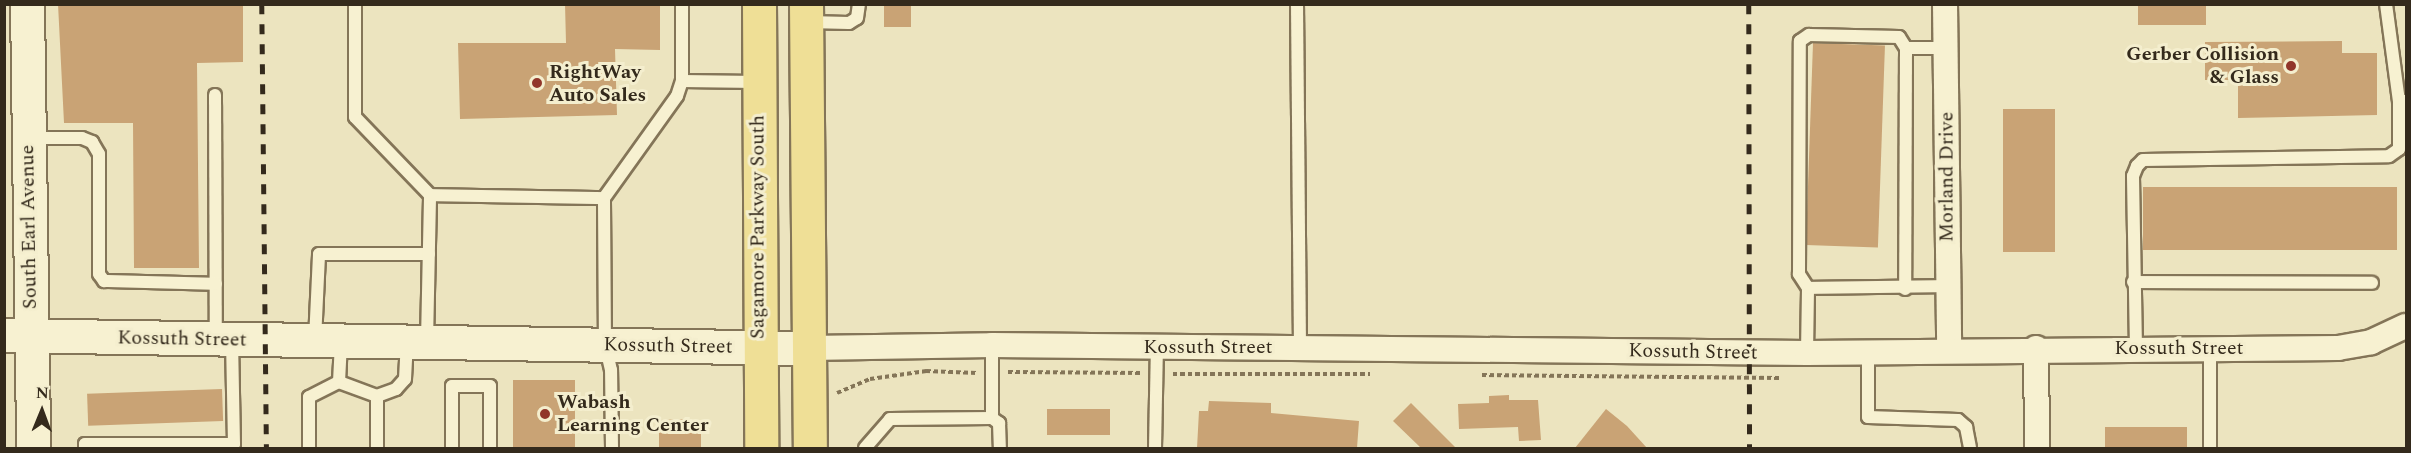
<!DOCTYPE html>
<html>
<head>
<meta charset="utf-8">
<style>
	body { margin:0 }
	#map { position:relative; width:2411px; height:453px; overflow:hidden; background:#ece4bf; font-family:Spectral,serif }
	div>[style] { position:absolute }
	.building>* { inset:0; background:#c9a375; transform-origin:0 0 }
	.path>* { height:4px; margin-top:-2px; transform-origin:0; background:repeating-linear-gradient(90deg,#847558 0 4.5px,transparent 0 7.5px) }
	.roads { filter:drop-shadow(2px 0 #847558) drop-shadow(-2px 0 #847558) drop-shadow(0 2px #847558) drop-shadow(0 -2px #847558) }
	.lane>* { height:12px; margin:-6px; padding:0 6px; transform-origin:6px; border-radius:6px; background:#f7f1d1 }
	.street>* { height:24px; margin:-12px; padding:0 12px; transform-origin:12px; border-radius:12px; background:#f7f1d1 }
	.secondary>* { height:33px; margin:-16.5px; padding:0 16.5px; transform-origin:16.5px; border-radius:16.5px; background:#f7f1d1 }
	.primary>* { height:33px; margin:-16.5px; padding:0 16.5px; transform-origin:16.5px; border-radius:16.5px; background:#efdf96 }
	.rail>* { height:4.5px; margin-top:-2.25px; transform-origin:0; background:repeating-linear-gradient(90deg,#342a1c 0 10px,transparent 0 20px) }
	.dots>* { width:16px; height:16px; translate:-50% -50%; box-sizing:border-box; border:3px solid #f4eece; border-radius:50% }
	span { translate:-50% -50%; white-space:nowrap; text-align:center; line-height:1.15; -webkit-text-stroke:6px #f4eece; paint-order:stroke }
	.poi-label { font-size:20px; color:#342a1c; font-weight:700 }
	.right { translate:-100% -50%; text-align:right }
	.left { translate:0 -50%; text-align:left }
	.street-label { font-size:20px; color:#342a1c }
	.frame { position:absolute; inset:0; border:6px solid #342a1c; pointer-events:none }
	.north { position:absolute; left:12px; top:381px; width:60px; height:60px; -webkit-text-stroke:4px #f4eece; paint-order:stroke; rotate:1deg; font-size:16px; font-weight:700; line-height:24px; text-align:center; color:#342a1c }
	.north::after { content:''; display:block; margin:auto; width:21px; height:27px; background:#342a1c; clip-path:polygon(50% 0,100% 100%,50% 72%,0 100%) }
</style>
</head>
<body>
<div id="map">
	<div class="building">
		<div style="clip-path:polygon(58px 4px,243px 4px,243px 62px,197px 63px,199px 268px,134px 268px,133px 123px,64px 123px)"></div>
		<div style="clip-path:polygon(565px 4px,660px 4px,660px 50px,615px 49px,617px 115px,460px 119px,458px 43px,566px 43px)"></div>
		<div style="left:2138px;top:4px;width:68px;height:21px"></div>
		<div style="left:884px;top:6px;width:27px;height:21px"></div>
		<div style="clip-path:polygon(2342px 41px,2342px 53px,2377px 53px,2377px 115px,2238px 118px,2238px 80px,2205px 80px,2205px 42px)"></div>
		<div style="left:1813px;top:43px;width:72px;height:202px;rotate:2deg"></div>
		<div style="left:2003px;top:109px;width:52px;height:143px"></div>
		<div style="left:2143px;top:187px;width:254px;height:63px"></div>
		<div style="left:513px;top:380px;width:62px;height:68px"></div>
		<div style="left:222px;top:389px;width:32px;height:135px;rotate:88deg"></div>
		<div style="clip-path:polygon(1509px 395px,1509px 400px,1538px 400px,1541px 440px,1519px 441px,1518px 427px,1459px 429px,1458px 404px,1489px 403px,1489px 396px)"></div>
		<div style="clip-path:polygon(1209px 401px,1271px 403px,1271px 413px,1359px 421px,1357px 448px,1197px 448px,1199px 411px,1208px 411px)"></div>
		<div style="clip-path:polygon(1411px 403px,1456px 448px,1421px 448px,1393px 421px)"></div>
		<div style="left:1047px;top:409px;width:63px;height:26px"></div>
		<div style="clip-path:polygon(1606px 409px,1627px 426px,1647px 448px,1575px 448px)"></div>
		<div style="clip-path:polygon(690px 419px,690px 430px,701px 430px,701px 448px,659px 448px,659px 420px)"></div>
		<div style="left:2105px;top:427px;width:82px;height:21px"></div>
	</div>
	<div class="path">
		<div style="left:1008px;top:372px;width:134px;rotate:0.4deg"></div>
		<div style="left:1173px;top:374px;width:197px"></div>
		<div style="left:1482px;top:375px;width:298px;rotate:0.6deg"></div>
		<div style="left:837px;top:393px;width:36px;rotate:-23deg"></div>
		<div style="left:870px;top:379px;width:57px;rotate:-8.1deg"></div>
		<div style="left:926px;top:371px;width:51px;rotate:2.2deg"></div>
	</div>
	<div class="roads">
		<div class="lane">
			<div style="left:355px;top:4px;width:113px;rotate:90deg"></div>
			<div style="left:355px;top:117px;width:108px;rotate:46.1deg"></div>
			<div style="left:682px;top:4px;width:77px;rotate:90deg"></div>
			<div style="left:682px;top:81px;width:75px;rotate:0.8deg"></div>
			<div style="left:1297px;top:4px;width:343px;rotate:89.5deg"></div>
			<div style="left:2386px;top:4px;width:98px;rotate:82.4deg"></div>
			<div style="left:2399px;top:101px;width:6px"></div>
			<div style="left:808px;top:22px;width:41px;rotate:1.4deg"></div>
			<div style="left:849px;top:23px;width:9px;rotate:-32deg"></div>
			<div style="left:857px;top:18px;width:14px;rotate:-82deg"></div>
			<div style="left:1906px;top:48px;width:40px"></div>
			<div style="left:215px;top:95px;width:242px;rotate:89.8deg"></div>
			<div style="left:31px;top:138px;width:51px"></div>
			<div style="left:82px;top:138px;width:11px;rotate:22deg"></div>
			<div style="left:92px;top:142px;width:14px;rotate:60deg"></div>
			<div style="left:99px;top:154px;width:120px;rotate:90deg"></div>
			<div style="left:99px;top:274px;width:9px;rotate:54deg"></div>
			<div style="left:104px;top:281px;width:112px;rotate:1.5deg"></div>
			<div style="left:2133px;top:282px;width:239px;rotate:0.2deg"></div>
			<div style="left:1808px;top:288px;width:17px;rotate:-123deg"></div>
			<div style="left:1799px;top:274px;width:233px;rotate:-89.8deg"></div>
			<div style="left:1800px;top:41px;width:11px;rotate:-34deg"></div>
			<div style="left:1809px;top:35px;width:90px;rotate:1.3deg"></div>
			<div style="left:1899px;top:37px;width:13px;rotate:58deg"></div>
			<div style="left:1906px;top:48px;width:241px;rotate:90.2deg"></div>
			<div style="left:315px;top:340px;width:86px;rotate:-87.3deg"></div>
			<div style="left:319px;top:254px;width:110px"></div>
			<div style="left:427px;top:341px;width:146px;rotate:-88.8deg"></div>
			<div style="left:430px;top:195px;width:174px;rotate:1deg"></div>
			<div style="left:2136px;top:349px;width:173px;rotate:-91deg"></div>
			<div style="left:2133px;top:176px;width:11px;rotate:-68deg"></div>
			<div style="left:2137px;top:166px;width:8px;rotate:-45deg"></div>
			<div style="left:2143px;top:160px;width:246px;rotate:-0.9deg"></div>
			<div style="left:2389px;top:156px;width:12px;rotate:-35deg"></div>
			<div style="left:2399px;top:149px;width:48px;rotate:-90deg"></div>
			<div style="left:1868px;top:352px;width:65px;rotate:90deg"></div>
			<div style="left:1868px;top:417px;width:90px;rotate:1.9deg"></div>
			<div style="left:1958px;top:420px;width:11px;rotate:41deg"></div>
			<div style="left:1966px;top:427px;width:21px;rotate:79deg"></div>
			<div style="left:1807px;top:353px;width:65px;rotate:-89.1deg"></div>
			<div style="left:1808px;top:288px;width:139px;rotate:-0.8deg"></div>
			<div style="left:339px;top:382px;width:40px;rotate:20.2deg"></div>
			<div style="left:377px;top:396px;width:52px;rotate:90deg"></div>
			<div style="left:377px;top:396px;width:20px;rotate:-20deg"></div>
			<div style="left:396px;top:389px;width:13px;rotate:-48deg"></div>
			<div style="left:405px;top:379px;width:36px;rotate:-87deg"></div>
			<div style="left:992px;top:418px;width:9px;rotate:36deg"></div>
			<div style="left:999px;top:423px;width:25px;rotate:88deg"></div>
			<div style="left:85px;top:448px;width:4px;rotate:-90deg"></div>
			<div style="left:85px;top:444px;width:149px"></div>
			<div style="left:234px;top:444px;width:103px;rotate:-91.1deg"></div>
			<div style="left:309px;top:448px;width:51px;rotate:-90deg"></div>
			<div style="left:309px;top:397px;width:34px;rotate:-27deg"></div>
			<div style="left:339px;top:382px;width:40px;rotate:-87.1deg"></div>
			<div style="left:452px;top:448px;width:62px;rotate:-90deg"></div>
			<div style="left:452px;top:386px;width:38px"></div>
			<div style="left:490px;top:386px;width:62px;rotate:90deg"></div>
			<div style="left:612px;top:448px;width:78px;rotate:-90.7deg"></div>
			<div style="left:611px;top:370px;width:26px;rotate:-103deg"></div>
			<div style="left:605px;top:345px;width:147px;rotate:-90.4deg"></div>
			<div style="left:604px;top:198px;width:125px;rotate:-54.4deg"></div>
			<div style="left:677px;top:96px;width:16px;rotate:-72deg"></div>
			<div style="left:865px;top:448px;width:38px;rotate:-49deg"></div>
			<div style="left:890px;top:419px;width:102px;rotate:-0.6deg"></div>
			<div style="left:992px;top:418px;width:73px;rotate:-90deg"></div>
			<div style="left:1155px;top:448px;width:101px;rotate:-88.9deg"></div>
			<div style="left:2210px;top:448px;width:100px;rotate:-90deg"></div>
		</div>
		<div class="street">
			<div style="left:1945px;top:4px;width:345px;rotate:89.3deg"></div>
			<div style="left:809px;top:348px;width:183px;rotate:-0.9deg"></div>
			<div style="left:992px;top:345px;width:815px;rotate:0.56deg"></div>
			<div style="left:1807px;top:353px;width:531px;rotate:-0.54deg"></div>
			<div style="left:2338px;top:348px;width:34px;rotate:-10deg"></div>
			<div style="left:2371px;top:342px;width:38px;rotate:-25deg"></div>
			<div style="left:2036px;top:348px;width:100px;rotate:89.4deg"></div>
		</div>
		<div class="secondary">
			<div style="left:27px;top:4px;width:444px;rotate:89.2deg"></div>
			<div style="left:4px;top:335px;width:805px;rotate:0.93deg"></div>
		</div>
		<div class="primary">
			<div style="left:759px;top:4px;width:444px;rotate:89.7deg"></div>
			<div style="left:806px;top:4px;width:444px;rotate:89.5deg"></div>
		</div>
	</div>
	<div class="rail">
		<div style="left:262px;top:4px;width:444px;rotate:89.4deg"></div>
		<div style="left:1749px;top:4px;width:444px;rotate:89.9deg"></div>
	</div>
	<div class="dots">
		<div style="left:2291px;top:66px;background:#91362a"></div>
		<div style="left:537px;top:83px;background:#91362a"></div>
		<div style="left:545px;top:414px;background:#91362a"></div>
	</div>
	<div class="poi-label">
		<span class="right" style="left:2279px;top:66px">Gerber Collision<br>&amp; Glass</span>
		<span class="left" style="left:549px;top:84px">RightWay<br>Auto Sales</span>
		<span class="left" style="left:557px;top:414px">Wabash<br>Learning Center</span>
	</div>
	<div class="street-label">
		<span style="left:1947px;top:177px;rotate:-90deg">Morland Drive</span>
		<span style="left:29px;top:227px;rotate:-91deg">South Earl Avenue</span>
		<span style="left:758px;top:227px;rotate:-90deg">Sagamore Parkway South</span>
		<span style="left:182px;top:339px;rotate:1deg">Kossuth Street</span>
		<span style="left:668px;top:346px;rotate:1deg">Kossuth Street</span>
		<span style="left:1208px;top:347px">Kossuth Street</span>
		<span style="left:2179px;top:348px">Kossuth Street</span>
		<span style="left:1693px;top:352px;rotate:1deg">Kossuth Street</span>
	</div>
	<div class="frame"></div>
	<div class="north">N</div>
</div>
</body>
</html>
